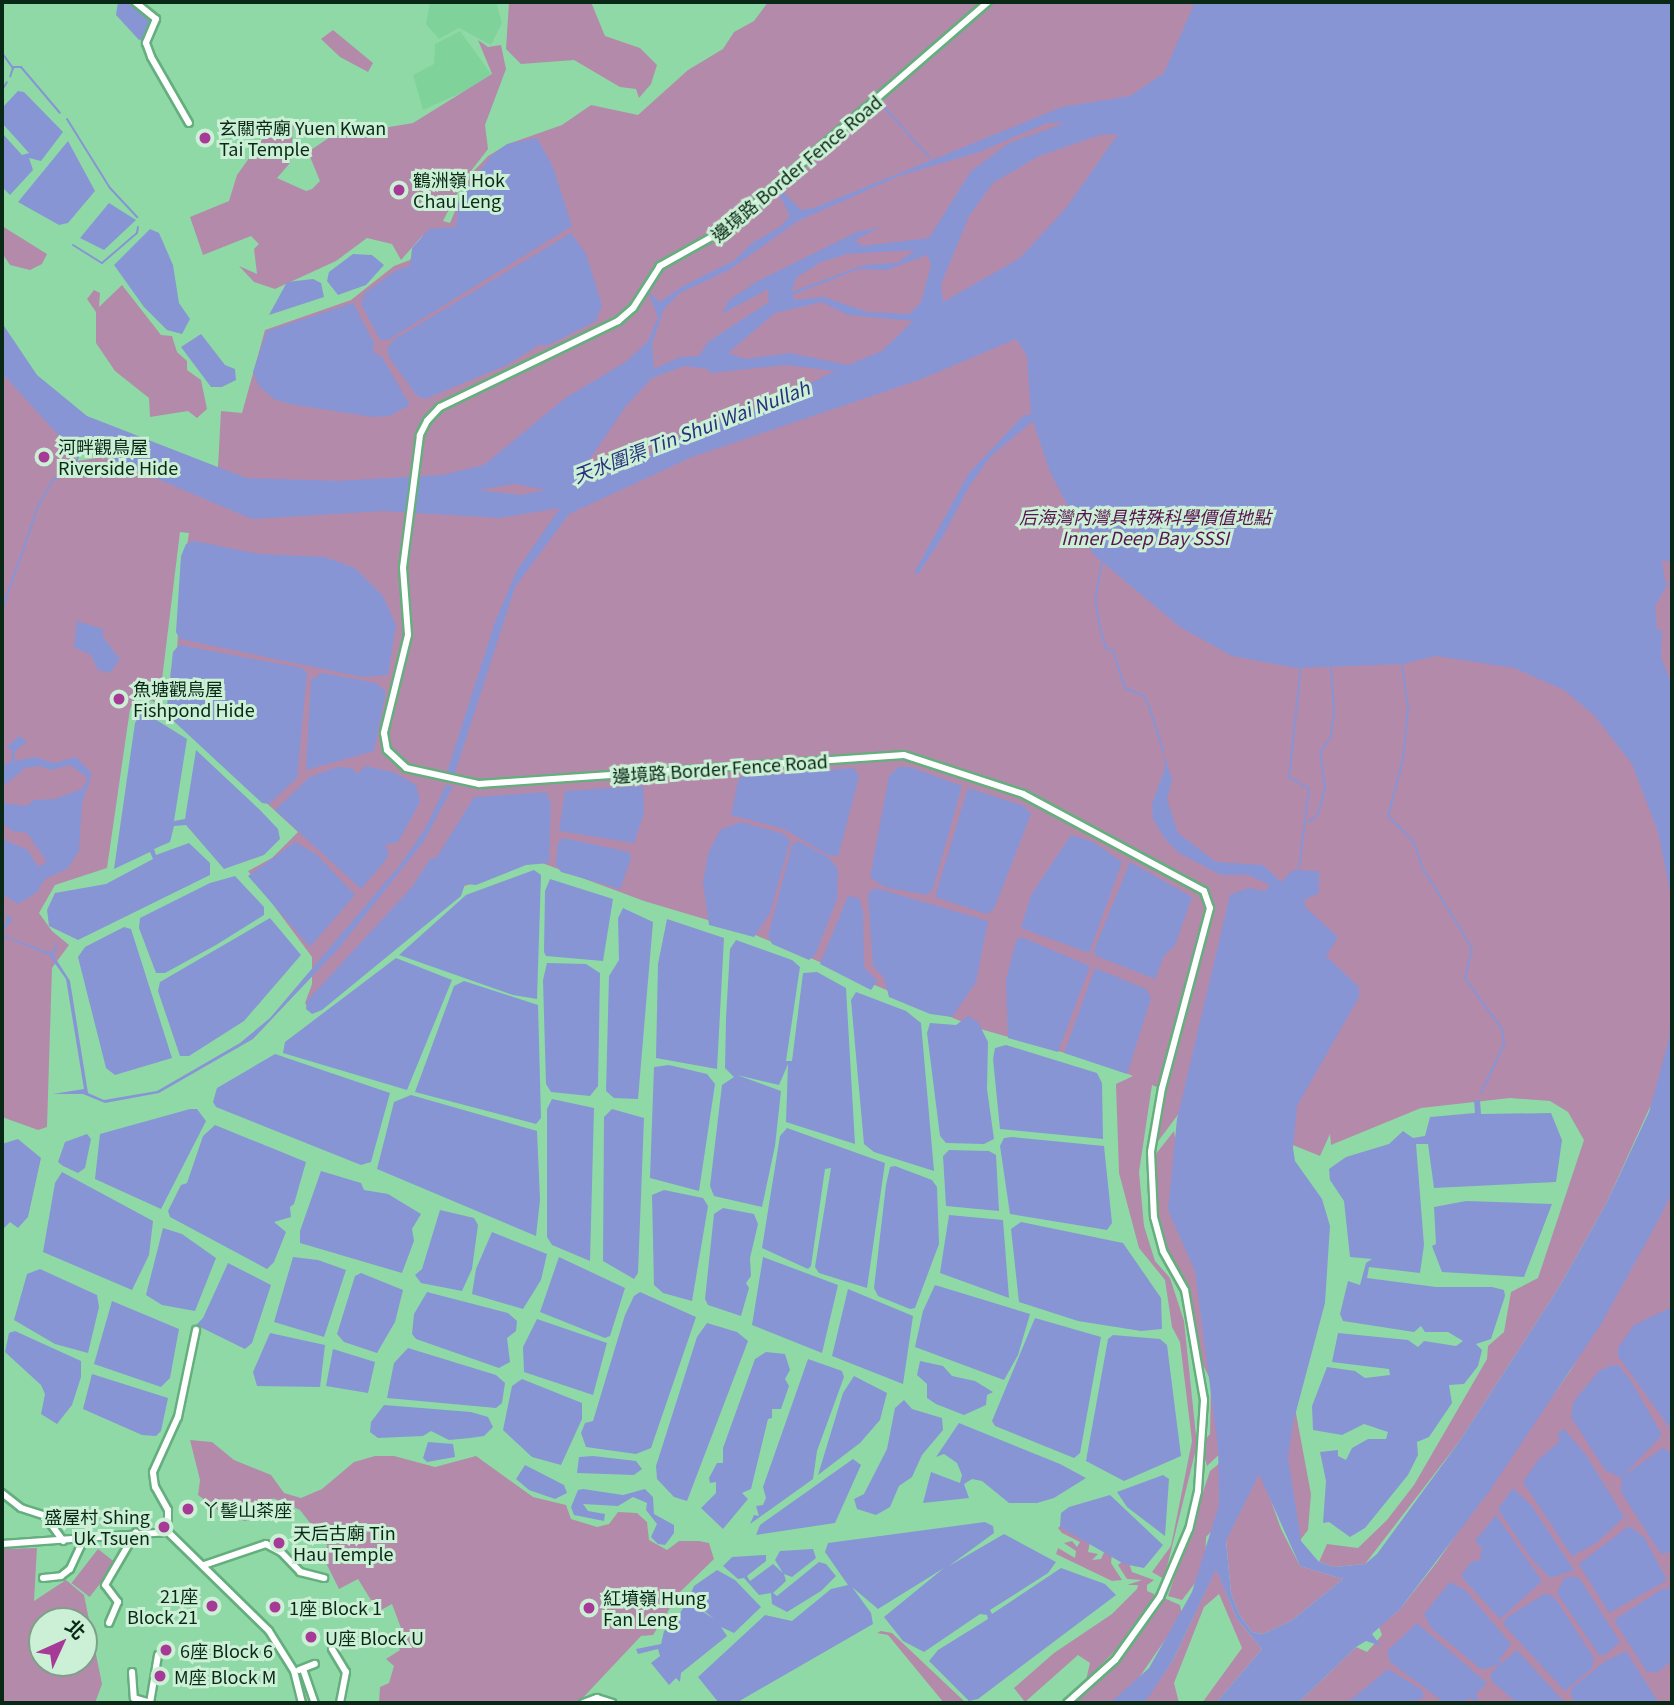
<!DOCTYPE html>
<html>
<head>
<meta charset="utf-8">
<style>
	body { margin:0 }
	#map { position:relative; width:1674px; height:1705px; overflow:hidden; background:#8fd9a7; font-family:Georgia,"Noto Sans TC",serif }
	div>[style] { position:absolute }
	.built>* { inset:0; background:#80d29b }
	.green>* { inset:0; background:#b48aab; transform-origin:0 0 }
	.water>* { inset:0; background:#8795d5 }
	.stream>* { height:2px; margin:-1px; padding:0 1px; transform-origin:1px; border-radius:1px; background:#8795d5 }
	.roads { filter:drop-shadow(2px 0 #65ae7e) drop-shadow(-2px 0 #65ae7e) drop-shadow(0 2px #65ae7e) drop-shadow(0 -2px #65ae7e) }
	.minor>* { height:6px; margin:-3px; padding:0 3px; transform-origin:3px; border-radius:3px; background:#fff }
	.dots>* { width:19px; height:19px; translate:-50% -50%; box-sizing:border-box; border:4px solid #ccf0d6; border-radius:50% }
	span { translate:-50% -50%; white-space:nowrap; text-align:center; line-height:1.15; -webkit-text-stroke:6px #ccf0d6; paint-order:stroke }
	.poi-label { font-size:18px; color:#092916 }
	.left { translate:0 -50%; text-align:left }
	.right { translate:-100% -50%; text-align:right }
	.street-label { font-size:18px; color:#092916 }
	.park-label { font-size:18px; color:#591250; font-style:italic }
	.water-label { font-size:19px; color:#2a317c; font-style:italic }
	.frame { position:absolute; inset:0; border:4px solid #092916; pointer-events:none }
	.north { position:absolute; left:28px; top:1607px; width:70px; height:70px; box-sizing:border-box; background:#ccf0d6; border:2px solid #7ea089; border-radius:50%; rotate:45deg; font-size:19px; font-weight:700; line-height:28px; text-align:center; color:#092916 }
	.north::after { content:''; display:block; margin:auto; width:24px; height:32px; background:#a73997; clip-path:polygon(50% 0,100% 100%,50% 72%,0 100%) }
</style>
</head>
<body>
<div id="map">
	<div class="built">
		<div style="clip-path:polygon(430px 2px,496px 2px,502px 23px,491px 45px,459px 28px,439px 39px,426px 24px)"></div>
		<div style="clip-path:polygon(460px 31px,494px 78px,423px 110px,413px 75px,434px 64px,435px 44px)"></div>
	</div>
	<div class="green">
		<div style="clip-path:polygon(509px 2px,591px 2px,605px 36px,640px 48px,657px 65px,651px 84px,639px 98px,636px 89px,620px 87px,574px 60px,521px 64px,506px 49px)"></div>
		<div style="clip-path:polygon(768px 2px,1672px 2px,1672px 1117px,1650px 1107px,1606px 1204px,1558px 1289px,1459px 1442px,1365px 1564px,1334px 1567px,1319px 1562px,1327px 1544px,1358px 1548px,1387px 1520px,1414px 1485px,1487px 1359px,1488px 1346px,1504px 1332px,1511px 1292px,1538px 1278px,1584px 1140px,1568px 1112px,1550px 1101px,1510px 1098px,1421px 1108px,1331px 1145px,1330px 1134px,1320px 1156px,1283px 1141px,1180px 1112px,1156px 1144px,1153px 1125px,1166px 1091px,1152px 1085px,1139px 1172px,1144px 1226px,1155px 1261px,1170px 1278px,1184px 1321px,1197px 1445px,1164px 1579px,1152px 1572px,1171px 1546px,1192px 1441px,1180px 1342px,1172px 1327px,1165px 1280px,1139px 1248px,1119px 1173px,1116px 1084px,1133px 1076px,1107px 1065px,977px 1028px,748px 932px,644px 901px,534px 860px,457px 889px,309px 1009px,305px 1003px,312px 984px,312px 957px,248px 871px,272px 858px,298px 832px,247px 785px,177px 653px,180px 590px,189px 533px,180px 532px,159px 704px,138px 695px,130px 709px,107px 868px,55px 885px,39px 913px,52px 931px,69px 945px,52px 968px,47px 1127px,38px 1130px,2px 1117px,2px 373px,65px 439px,77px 461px,104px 457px,205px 497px,218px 467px,221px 411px,242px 413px,265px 330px,351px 300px,394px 266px,410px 260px,423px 235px,401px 260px,392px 244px,367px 238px,336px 261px,275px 289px,254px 282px,239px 266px,257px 274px,254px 249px,259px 244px,251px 236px,203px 255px,190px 217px,229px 201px,237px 175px,277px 119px,294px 122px,290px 163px,277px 178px,306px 191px,312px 189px,320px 181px,308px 152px,330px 137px,413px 123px,492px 74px,478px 40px,488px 47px,501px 45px,506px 69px,485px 125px,488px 149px,464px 180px,443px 221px,450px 223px,470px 175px,488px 156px,508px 144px,562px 125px,591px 105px,638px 115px,688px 70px,723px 49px,734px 32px,754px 21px)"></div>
		<div style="clip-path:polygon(333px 30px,373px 63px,368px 72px,340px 57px,321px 39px)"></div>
		<div style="clip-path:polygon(2px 226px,47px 254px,42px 264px,30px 270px,10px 265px,2px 253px)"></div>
		<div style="clip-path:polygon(122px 285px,161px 335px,172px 336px,177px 352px,187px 361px,187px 370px,201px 380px,207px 409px,197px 418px,188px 411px,150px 417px,149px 398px,115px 371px,96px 343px,96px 312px,87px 299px,94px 290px,100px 293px,99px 307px)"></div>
		<div style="clip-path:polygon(1174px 1131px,1227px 1447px,1207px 1466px,1201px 1445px,1210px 1434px,1211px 1381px,1197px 1353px,1190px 1296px,1164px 1247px,1150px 1174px,1155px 1155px)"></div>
		<div style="clip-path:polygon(1672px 1190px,1672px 1703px,1298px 1703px,1356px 1647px,1367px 1652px,1382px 1635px,1379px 1627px,1400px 1609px,1437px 1562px,1570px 1371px,1634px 1264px)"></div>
		<div style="clip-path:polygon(1294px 1403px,1311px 1494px,1308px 1530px,1295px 1547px,1280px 1462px)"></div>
		<div style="clip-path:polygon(190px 1440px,212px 1442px,234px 1460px,271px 1475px,284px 1493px,301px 1498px,322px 1489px,354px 1462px,375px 1456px,394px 1456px,435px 1467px,476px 1456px,533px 1497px,566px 1505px,571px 1519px,597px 1527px,609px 1524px,618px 1512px,637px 1513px,647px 1522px,649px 1540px,667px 1550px,679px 1541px,699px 1541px,709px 1543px,714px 1559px,680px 1592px,653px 1635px,641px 1636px,578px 1703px,379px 1703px,380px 1687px,389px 1683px,394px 1666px,386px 1659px,400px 1650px,397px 1643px,404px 1636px,392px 1604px,381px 1610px,378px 1603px,374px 1605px,358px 1579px,339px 1589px,326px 1563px,327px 1545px,300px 1510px,273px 1498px,269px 1513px,245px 1521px,226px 1516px,198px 1495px,200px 1480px)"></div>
		<div style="clip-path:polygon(1233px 1452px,1220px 1522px,1206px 1537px,1205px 1570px,1182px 1600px,1168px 1596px,1210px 1471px)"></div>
		<div style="clip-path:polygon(1260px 1470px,1281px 1529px,1300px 1566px,1343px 1579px,1291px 1621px,1263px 1634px,1252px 1632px,1239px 1614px,1231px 1593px,1226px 1540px)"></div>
		<div style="clip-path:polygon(1062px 1524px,1090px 1542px,1088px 1552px,1098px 1554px,1092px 1560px,1101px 1559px,1105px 1550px,1112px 1554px,1111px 1563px,1122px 1580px,1112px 1581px,1056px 1554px,1058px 1548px,1075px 1558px,1076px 1551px,1064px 1543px,1072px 1541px,1077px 1547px,1080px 1542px,1062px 1533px,1058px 1528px)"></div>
		<div style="clip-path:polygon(evenodd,37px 1548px,34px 1601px,66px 1580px,84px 1595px,102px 1684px,95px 1703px,2px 1703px,2px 1549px,37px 1548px,42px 1621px,84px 1621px,84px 1663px,42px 1663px,42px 1621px)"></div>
		<div style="left:98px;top:1549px;width:23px;height:43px;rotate:38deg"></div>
		<div style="clip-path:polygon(1123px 1561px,1129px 1563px,1132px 1572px,1154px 1580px,1147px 1585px,1147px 1591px,1154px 1594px,1153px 1601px,1127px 1639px,1086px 1680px,1090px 1663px,1078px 1655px,1025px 1702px,1014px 1688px,1054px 1653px,1112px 1614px,1137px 1589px,1138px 1585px,1127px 1585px,1142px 1580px,1127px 1579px,1118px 1565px)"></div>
		<div style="clip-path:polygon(1216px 1568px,1237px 1619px,1262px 1649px,1216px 1703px,1202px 1703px,1242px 1648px,1219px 1594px,1204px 1607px,1174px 1683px,1179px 1703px,1143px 1703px,1173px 1660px)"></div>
		<div style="clip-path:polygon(1164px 1598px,1180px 1605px,1182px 1615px,1132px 1688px,1114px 1703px,1072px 1703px,1130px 1647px)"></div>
		<div style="clip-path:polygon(881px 1631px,892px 1633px,966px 1703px,944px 1703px,888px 1635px,877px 1633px)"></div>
	</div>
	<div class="water">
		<div style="clip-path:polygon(118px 2px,131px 2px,151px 18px,154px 24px,146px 38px,139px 40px,116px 15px)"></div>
		<div style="clip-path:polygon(evenodd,1195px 2px,1672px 2px,1672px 540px,1670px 562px,1662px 560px,1666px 587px,1655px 606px,1657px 630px,1662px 630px,1661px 657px,1672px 685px,1672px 900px,1658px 832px,1632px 764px,1594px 715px,1564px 690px,1514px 668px,1436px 656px,1402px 664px,1296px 668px,1232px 656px,1180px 627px,1094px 555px,1050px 472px,1033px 421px,991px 456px,970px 485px,942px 538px,918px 574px,914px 573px,969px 473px,1024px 415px,1031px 415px,1027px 356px,1016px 339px,919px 380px,692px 457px,569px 514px,515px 587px,454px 776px,447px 772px,495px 622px,517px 570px,560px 508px,499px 518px,383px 511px,252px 519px,61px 438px,2px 373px,2px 323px,37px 375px,87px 416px,246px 478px,337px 481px,442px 475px,484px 465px,564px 399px,627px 361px,648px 341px,658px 317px,648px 292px,660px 302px,683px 286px,735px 260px,752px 243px,780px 227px,790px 216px,780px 196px,783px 192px,801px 210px,814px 208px,1062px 107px,1130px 96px,1164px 73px,1195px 2px,1047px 123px,1066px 123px,1009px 143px,971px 171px,929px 238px,862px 246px,855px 240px,880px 227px,857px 232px,758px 281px,729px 300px,722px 314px,768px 289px,769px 302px,708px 342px,699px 356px,680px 357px,654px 369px,652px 344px,664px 309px,680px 293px,729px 270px,798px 221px,899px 176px,979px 152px,1047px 123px,1195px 2px,1118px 134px,1066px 208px,1020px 258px,943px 302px,941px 284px,969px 216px,993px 183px,1039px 156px,1100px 135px,1118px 134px,1195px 2px,915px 250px,897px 263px,864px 265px,791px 292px,797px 277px,821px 262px,847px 254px,915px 250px,1195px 2px,927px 255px,931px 265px,921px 302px,909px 314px,867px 312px,824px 297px,795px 300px,792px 295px,859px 269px,887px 270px,927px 255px,1195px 2px,822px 302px,848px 315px,913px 321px,882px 351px,848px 365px,790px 353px,745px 359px,728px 353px,775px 313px,822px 302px,1195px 2px,785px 365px,835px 371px,769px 404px,686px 433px,622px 470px,602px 475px,581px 472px,626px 406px,652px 378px,684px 366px,707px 369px,711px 373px,785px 365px,1195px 2px,515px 484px,546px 490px,521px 495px,478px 490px,515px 484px)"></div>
		<div style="clip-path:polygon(18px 91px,24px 92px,63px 132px,41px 161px,29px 158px,33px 170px,10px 195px,2px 187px,2px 133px,22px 155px,29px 153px,2px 123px,2px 108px)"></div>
		<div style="clip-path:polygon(537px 138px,553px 167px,572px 226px,388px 340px,380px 340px,361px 304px,365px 293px,395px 271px,410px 266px,412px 248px,429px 229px,456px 227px,459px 198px,492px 155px,507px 144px)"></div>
		<div style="clip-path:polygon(68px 141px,95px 191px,68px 223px,59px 225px,18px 202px)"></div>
		<div style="clip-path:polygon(109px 203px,136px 220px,104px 250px,80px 238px)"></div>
		<div style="clip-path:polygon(150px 229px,159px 233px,173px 265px,179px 303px,190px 319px,182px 334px,167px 330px,144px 307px,114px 265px)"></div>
		<div style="clip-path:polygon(571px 233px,586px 254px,602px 305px,596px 321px,549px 345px,539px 345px,507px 365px,425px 399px,416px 395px,389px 357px,387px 349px,393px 340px)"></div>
		<div style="clip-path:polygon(353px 254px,372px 255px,384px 265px,366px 285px,338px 295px,327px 281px,329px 272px)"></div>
		<div style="clip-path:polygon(313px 279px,321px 283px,324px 297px,269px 315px,287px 282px)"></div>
		<div style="clip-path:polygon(353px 303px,374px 343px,373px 352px,382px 357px,410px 405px,389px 416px,373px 417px,290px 404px,274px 399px,259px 386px,253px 372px,267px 331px)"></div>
		<div style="clip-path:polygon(201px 334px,225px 365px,235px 369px,236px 380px,222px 387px,211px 387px,181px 347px)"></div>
		<div style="clip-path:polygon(194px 541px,259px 554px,325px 557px,355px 568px,383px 596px,396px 625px,388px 675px,362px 677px,180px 639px,176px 632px,181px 556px,186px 544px)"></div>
		<div style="clip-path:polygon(77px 621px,103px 629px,103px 637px,120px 659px,110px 673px,98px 670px,91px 655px,74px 647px)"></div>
		<div style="clip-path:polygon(179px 645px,302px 668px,307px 673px,297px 778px,269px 804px,262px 803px,166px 714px,173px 652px)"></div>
		<div style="clip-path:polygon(322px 673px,376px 683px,386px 692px,374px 751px,306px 770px,311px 680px)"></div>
		<div style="clip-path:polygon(142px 711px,187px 739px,174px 821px,185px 819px,196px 750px,260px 810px,278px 829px,280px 839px,264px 855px,224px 869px,186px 825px,174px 826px,170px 842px,154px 849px,156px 855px,189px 843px,210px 863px,210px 875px,78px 940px,49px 926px,47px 910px,55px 893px,106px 884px,153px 859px,150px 852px,114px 869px,135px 723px)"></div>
		<div style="clip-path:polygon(19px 736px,27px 742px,15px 751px,14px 761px,35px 757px,54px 763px,76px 757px,92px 774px,82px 803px,79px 851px,67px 869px,45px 879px,36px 893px,18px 904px,2px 894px,2px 839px,28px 850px,38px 867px,47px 862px,27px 833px,12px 831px,2px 822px,2px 803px,26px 806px,34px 800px,55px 799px,82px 789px,88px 778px,70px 765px,51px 770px,40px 766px,25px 768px,5px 785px,2px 767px,11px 761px,12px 751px,7px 747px)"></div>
		<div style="clip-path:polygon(evenodd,1163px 751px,1172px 780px,1167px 799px,1178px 833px,1216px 862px,1263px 865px,1281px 882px,1293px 870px,1319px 871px,1319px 893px,1304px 900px,1306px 908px,1338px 937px,1326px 956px,1359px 987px,1359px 997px,1297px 1106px,1293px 1148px,1295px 1161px,1322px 1199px,1330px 1226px,1325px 1303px,1293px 1423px,1288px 1457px,1301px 1541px,1319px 1562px,1334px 1567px,1365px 1564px,1377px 1554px,1459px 1442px,1558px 1289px,1606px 1204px,1649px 1112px,1669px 1039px,1672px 996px,1672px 1192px,1658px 1221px,1601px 1324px,1488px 1493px,1400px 1609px,1372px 1634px,1381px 1646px,1366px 1641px,1356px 1647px,1298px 1703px,1216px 1703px,1262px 1649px,1237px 1619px,1216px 1569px,1173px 1660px,1150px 1695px,1143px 1703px,1110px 1703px,1149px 1668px,1192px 1592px,1219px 1505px,1218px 1447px,1195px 1271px,1168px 1210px,1177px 1119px,1230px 895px,1248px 888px,1265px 891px,1270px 885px,1248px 875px,1221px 875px,1179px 853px,1165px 839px,1153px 819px,1152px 804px,1165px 768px,1163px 751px,1259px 1474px,1300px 1566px,1343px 1579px,1291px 1621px,1263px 1634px,1252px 1632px,1239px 1614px,1231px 1593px,1226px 1541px,1259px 1474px)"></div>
		<div style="clip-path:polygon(366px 766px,393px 772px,416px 785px,420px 802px,398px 842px,385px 845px,389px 854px,384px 862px,361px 889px,275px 810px,310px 777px,337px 767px,352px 768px,357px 774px)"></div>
		<div style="clip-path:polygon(910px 767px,962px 786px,933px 889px,927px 895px,884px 887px,870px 877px,889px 776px,898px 767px)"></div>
		<div style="clip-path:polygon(854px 768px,859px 777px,838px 856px,828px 855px,784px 829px,731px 815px,739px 777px)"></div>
		<div style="clip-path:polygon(446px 785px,453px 786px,424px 841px,339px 948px,253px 1039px,159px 1093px,105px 1103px,83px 1094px,53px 1094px,84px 1089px,66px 979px,49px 955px,2px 936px,2px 927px,6px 922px,6px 915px,13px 919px,2px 932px,8px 937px,51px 953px,59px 940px,54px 956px,70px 981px,88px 1093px,104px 1100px,157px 1091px,240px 1043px,270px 1018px,400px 865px,425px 829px)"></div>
		<div style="clip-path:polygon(643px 786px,644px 813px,634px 843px,559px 831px,565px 791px)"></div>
		<div style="clip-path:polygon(968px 788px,1024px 806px,1031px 814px,994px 909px,987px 914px,935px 897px)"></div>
		<div style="clip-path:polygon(546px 792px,551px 804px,549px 863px,526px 865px,476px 885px,465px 884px,461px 896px,322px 1010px,312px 1014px,306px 1009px,307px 1001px,412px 887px,430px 859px,437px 857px,474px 797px)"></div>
		<div style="clip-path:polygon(741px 822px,784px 834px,790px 841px,770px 913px,754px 937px,709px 925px,703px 883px,708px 854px,720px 830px)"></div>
		<div style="clip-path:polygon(1071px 835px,1093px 842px,1122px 862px,1089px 953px,1021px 928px,1031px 895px)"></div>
		<div style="clip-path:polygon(563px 838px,629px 852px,631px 859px,620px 889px,561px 872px,556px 865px,558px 843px)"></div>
		<div style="clip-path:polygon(798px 841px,828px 857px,838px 869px,837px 899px,815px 955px,809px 960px,772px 944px,768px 936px,792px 845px)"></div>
		<div style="clip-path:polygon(295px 842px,316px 854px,355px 895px,310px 947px,248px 876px)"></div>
		<div style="clip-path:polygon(1130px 862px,1192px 897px,1175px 945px,1164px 956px,1155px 979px,1096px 956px,1094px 950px)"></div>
		<div style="clip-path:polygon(534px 870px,541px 875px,537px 999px,513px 995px,399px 955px,466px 895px)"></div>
		<div style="clip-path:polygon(235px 876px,264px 907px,264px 915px,216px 945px,165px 973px,156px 973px,139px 928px,140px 918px,210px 883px)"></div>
		<div style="clip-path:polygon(550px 879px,613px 899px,603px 961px,546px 956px,544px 952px,545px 891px)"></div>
		<div style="clip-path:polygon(876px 888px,988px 921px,976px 982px,952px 1017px,930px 1014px,889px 997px,884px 978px,873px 966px,868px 893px)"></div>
		<div style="clip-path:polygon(848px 896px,859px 898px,863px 912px,864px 967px,877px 981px,871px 990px,820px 964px)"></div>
		<div style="clip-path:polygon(623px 908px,653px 922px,638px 1099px,614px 1098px,606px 1091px,609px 976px,619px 960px,618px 918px)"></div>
		<div style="clip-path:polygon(270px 918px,301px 955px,244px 1021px,189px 1056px,180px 1056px,158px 991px,160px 982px)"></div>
		<div style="clip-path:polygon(667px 919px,724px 938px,717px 1069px,656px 1058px,658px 964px)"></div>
		<div style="clip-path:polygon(124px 927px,131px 929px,172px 1058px,115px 1075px,106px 1068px,78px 957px,85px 947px)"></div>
		<div style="clip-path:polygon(1021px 937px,1090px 966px,1058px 1052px,1008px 1038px,1006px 980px,1016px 941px)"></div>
		<div style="clip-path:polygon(736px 940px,792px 960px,800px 967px,786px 1061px,792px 1061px,803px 973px,817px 972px,846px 988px,855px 1144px,786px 1122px,788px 1064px,779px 1085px,737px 1075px,781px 1091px,775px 1146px,762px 1207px,714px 1196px,710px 1186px,722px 1085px,734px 1077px,725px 1068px,726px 1018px,730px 949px)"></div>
		<div style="clip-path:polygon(396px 958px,452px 980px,407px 1090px,283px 1053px,285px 1042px)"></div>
		<div style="clip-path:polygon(547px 963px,586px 964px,600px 973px,598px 1086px,590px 1096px,551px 1092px,546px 1084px,543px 980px)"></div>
		<div style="clip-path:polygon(1095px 968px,1146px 989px,1151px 998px,1127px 1074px,1064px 1053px)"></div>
		<div style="clip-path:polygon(464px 981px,538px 1005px,541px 1118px,536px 1124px,415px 1092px,454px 986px)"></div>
		<div style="clip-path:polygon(856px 992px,906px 1011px,921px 1023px,934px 1171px,874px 1152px,864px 1144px,851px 1000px)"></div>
		<div style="clip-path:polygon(968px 1016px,978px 1022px,988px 1042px,987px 1089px,994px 1139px,984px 1144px,946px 1143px,940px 1136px,927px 1033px,930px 1023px,956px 1025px)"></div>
		<div style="clip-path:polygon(1006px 1045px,1097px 1073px,1102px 1083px,1103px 1139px,1000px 1129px,993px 1059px,995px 1048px)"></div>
		<div style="clip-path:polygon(275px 1054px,390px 1093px,371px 1162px,361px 1165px,216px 1107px,213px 1102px,217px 1088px)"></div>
		<div style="clip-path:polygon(669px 1065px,707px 1074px,715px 1084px,699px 1191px,650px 1178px,654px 1067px)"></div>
		<div style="clip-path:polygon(411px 1095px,537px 1131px,540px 1200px,536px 1236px,377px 1169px,394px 1102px)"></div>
		<div style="clip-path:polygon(552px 1099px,594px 1108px,590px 1261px,552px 1245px,547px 1237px,547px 1109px)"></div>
		<div style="clip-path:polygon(1474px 1100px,1480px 1100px,1481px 1114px,1551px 1113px,1562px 1140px,1556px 1182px,1434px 1188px,1428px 1144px,1416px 1144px,1424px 1245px,1420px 1273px,1369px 1267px,1367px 1278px,1436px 1287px,1492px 1287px,1504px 1290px,1505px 1296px,1491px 1339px,1476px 1344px,1482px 1350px,1478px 1366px,1464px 1384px,1449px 1385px,1452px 1403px,1429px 1437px,1417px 1442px,1418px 1455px,1408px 1475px,1365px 1528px,1350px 1537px,1329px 1522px,1323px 1523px,1326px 1481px,1320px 1452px,1338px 1450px,1338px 1456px,1346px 1460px,1352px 1448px,1368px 1439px,1386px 1439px,1388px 1432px,1364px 1424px,1342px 1435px,1313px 1430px,1312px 1406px,1327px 1367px,1355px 1371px,1365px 1378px,1390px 1375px,1389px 1369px,1332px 1362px,1338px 1333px,1408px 1340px,1418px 1347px,1424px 1341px,1456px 1346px,1463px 1341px,1448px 1332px,1425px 1332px,1421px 1326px,1414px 1332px,1343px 1321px,1340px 1314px,1348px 1281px,1360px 1285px,1366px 1263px,1372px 1259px,1350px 1257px,1344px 1201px,1330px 1180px,1329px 1169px,1346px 1157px,1389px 1144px,1403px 1131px,1413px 1138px,1425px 1136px,1430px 1117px,1475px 1113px)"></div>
		<div style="clip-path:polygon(190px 1109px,197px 1109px,206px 1121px,161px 1209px,95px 1179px,100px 1134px)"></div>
		<div style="clip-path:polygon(612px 1109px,644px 1118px,638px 1273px,634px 1279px,603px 1261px,604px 1117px)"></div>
		<div style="clip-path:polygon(215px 1125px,306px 1162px,294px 1204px,290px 1207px,291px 1217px,274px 1222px,286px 1232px,274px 1262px,267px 1269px,170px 1217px,168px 1211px,181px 1185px,187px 1183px,203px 1136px)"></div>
		<div style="clip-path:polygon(787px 1128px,885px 1163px,867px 1288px,819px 1273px,815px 1267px,831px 1168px,825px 1169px,811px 1266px,808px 1269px,762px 1248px,780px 1136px)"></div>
		<div style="clip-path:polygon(87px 1134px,91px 1139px,85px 1168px,78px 1173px,63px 1166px,58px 1162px,65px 1142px)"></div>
		<div style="clip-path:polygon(1012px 1137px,1104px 1146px,1112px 1223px,1107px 1230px,1010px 1214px,1000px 1146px,1004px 1138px)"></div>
		<div style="clip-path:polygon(18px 1139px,41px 1158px,28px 1217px,18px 1228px,10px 1222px,4px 1228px,2px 1144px)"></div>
		<div style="clip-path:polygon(949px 1150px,989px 1151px,996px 1155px,999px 1211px,946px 1206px,943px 1156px)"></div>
		<div style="clip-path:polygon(895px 1166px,932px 1180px,937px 1187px,939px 1244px,915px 1308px,910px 1309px,878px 1296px,874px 1288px,886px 1185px,890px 1167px)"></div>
		<div style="clip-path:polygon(321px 1171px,361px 1183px,364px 1190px,388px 1194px,421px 1214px,412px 1229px,414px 1241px,402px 1273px,300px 1243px,300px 1231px)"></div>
		<div style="clip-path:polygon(62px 1172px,153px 1221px,149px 1255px,132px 1290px,43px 1252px,55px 1183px)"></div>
		<div style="clip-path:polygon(664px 1190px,703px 1198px,708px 1206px,692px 1301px,663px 1293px,654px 1285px,652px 1195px)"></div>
		<div style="clip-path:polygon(1466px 1201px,1552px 1204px,1524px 1277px,1442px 1272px,1432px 1246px,1436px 1244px,1434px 1207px)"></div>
		<div style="clip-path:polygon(723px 1208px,754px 1214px,758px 1224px,750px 1258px,751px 1276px,746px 1283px,749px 1288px,741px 1316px,708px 1305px,705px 1299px,714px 1214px)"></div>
		<div style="clip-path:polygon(440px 1210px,474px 1218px,478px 1225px,472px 1269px,462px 1291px,421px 1283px,415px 1275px,422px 1269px)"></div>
		<div style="clip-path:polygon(949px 1215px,1003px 1220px,1009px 1298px,940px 1273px)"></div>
		<div style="clip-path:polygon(1021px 1222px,1123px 1243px,1161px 1298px,1162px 1329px,1141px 1331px,1078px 1321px,1019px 1302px,1011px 1229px)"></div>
		<div style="clip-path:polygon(163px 1228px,182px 1234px,216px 1258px,195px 1311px,162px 1305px,146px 1295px)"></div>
		<div style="clip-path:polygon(492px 1232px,547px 1254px,541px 1280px,523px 1309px,472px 1294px,476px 1269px)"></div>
		<div style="clip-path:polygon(293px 1257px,318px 1260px,346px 1270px,324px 1337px,274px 1322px)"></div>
		<div style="clip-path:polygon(559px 1257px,625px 1288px,610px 1336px,605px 1338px,540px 1312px)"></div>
		<div style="clip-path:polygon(763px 1257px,838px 1285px,822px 1353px,752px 1325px)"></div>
		<div style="clip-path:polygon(228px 1263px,271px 1285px,252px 1343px,245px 1349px,196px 1325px,203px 1318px)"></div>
		<div style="clip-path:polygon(40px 1269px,97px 1295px,99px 1307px,88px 1353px,55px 1344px,14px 1320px,27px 1274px)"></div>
		<div style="clip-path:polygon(361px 1273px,403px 1290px,395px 1322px,377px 1353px,344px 1342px,337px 1334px,355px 1276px)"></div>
		<div style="clip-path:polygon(935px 1285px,1030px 1314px,1018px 1355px,1004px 1380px,915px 1347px,923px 1311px)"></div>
		<div style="clip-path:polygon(848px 1289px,913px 1316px,903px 1384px,832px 1356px)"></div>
		<div style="clip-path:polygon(427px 1292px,508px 1313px,517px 1321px,516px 1331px,507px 1338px,510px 1362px,499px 1368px,416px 1339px,412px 1334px,414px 1314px)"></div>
		<div style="clip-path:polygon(640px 1292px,696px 1317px,651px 1448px,636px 1454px,586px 1447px,581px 1433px,585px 1423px,593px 1421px,625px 1315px,634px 1296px)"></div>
		<div style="clip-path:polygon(112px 1301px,179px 1329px,170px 1378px,161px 1387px,94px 1364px)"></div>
		<div style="clip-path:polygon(1672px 1307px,1672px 1431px,1618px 1356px,1618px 1348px,1634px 1325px)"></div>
		<div style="clip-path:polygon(1035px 1318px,1101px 1337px,1080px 1453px,1074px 1458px,995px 1426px,992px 1421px)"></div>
		<div style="clip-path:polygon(537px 1319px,607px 1343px,593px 1395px,524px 1372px,523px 1347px)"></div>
		<div style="clip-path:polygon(707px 1323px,737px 1332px,748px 1341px,687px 1501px,674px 1497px,657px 1479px,656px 1466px,697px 1337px)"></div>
		<div style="clip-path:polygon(15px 1331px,81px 1361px,81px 1377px,72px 1405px,57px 1424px,41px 1414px,45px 1394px,41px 1385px,5px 1352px,9px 1333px)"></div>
		<div style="clip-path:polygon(270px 1333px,325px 1345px,320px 1387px,257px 1386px,253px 1372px)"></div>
		<div style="clip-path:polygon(1113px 1335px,1160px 1339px,1167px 1345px,1181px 1456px,1124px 1481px,1086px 1461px,1108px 1339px)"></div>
		<div style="clip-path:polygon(408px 1348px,496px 1375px,505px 1383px,502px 1403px,496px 1408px,387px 1398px,394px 1363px)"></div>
		<div style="clip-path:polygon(333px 1349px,375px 1362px,368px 1393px,326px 1386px)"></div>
		<div style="clip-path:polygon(766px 1352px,785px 1354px,790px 1370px,785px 1379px,789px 1386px,781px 1409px,772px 1409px,772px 1418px,768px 1419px,751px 1489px,742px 1493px,748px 1499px,723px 1529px,701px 1508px,716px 1493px,716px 1482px,710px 1483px,709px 1478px,717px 1463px,723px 1463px,723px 1448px,755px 1359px)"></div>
		<div style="clip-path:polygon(808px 1359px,842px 1371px,844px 1377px,817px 1451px,813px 1479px,750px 1524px,754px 1515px,759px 1516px,756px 1506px,763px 1505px,766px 1498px,763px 1487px)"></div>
		<div style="clip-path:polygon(920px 1361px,943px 1366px,952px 1376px,975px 1381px,993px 1392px,987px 1395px,986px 1405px,964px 1415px,936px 1404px,927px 1398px,927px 1384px,917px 1375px)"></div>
		<div style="clip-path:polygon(1612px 1365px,1619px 1366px,1631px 1381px,1662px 1435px,1623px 1476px,1663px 1448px,1672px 1453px,1671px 1552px,1661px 1554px,1621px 1492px,1622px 1478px,1605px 1470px,1571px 1417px,1574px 1401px,1599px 1371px)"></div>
		<div style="clip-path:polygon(92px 1374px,168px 1398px,161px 1431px,156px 1436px,142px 1435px,83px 1409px)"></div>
		<div style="clip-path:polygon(854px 1376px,887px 1393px,880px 1420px,860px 1443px,818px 1475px,843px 1393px)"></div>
		<div style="clip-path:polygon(522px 1379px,582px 1403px,582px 1419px,561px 1465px,532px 1457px,503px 1430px,512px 1386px)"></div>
		<div style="clip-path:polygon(904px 1400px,912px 1409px,942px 1418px,943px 1430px,922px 1455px,912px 1477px,899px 1486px,890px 1507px,876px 1515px,857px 1509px,854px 1499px,864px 1494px,887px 1449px,895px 1408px)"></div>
		<div style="clip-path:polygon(384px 1405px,471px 1412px,488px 1417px,493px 1427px,484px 1436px,470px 1438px,449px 1440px,431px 1431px,423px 1436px,378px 1438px,370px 1432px,371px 1422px)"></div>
		<div style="clip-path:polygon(959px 1423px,1060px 1464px,1086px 1478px,1054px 1498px,1037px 1503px,1009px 1503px,982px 1481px,972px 1479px,964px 1484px,969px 1498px,923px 1503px,931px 1472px,960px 1483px,962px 1475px,957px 1463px,944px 1454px,936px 1457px)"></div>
		<div style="clip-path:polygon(1564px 1429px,1586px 1455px,1624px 1517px,1596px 1543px,1572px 1556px,1523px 1482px,1539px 1459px,1560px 1441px,1558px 1433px)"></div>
		<div style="clip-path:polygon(428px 1442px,453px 1444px,455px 1457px,427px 1462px,423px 1458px)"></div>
		<div style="clip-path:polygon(593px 1456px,636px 1461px,642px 1469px,634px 1475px,577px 1473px,579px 1457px)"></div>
		<div style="clip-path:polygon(853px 1459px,861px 1465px,835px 1523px,756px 1535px,760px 1525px)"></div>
		<div style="clip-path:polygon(525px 1465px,564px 1485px,567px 1493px,555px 1499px,529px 1490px,516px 1479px)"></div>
		<div style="clip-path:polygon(1163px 1475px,1169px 1479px,1165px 1536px,1127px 1507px,1117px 1492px)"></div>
		<div style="clip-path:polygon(1513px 1488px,1531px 1505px,1574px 1570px,1550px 1578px,1530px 1557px,1498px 1509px)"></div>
		<div style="clip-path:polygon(583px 1489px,623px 1495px,645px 1489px,653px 1497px,654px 1514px,674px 1525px,674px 1533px,665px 1545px,658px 1544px,651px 1537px,657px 1524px,646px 1510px,647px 1503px,633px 1497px,618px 1506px,583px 1504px,588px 1511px,605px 1514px,604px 1521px,574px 1515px,571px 1507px,578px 1490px)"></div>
		<div style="clip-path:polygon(1110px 1495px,1163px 1545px,1144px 1568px,1124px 1564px,1060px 1527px,1061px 1513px,1069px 1507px)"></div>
		<div style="clip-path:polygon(1496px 1515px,1542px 1581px,1500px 1619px,1461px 1576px,1471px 1562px,1480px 1560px,1482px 1548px,1475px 1541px)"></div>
		<div style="clip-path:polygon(985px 1522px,993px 1526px,994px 1533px,949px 1566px,1004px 1534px,1056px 1562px,1048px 1573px,990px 1610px,992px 1614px,1061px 1568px,1105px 1584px,1116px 1595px,978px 1699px,969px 1701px,929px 1661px,938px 1650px,988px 1619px,987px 1615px,980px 1614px,924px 1652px,903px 1641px,884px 1617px,944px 1568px,878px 1609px,852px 1587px,871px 1613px,873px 1624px,736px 1703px,719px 1703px,698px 1677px,765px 1615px,792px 1621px,831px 1589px,848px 1585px,825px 1552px,828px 1543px)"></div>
		<div style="clip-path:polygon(1629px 1526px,1644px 1537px,1667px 1580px,1609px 1613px,1579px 1564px)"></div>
		<div style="clip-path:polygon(813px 1549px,816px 1558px,792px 1577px,784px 1574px,786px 1581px,773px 1593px,777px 1596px,819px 1562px,826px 1564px,836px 1576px,821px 1591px,787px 1612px,772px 1604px,771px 1593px,759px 1595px,744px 1578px,738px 1579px,723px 1566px,732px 1557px,766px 1555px,766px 1561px,747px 1576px,750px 1581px,773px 1564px,783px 1573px,775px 1560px,780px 1551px)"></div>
		<div style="clip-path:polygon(717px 1570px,735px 1580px,761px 1607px,734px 1633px,721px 1627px,727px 1636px,681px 1673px,680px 1682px,676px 1678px,669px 1685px,651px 1663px,660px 1656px,658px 1649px,638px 1654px,636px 1649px,661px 1644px,664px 1631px,674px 1624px,687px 1601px,714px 1619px,689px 1598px,694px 1586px)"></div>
		<div style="clip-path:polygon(1571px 1576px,1580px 1579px,1620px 1642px,1605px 1655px,1599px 1655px,1557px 1593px,1564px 1578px)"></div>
		<div style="clip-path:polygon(1450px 1582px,1465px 1590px,1511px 1644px,1499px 1660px,1502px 1663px,1517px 1650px,1565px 1703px,1517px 1703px,1492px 1681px,1490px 1675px,1500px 1664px,1482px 1670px,1431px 1628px,1424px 1614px)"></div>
		<div style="clip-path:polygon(1672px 1588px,1672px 1660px,1658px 1672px,1647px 1672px,1614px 1620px,1662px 1589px)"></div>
		<div style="clip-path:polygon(1546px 1593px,1555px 1598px,1594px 1658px,1592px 1668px,1565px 1691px,1503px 1624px,1507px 1617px)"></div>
		<div style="clip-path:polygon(1417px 1623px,1487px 1683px,1476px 1694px,1479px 1703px,1469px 1698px,1463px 1703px,1445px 1703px,1390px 1662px,1387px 1651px)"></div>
		<div style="clip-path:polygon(1626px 1651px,1659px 1703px,1575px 1703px,1570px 1693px,1573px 1687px,1604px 1662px)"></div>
		<div style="clip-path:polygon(1388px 1669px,1422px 1690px,1424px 1697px,1411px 1703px,1347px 1703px)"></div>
	</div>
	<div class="stream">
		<div style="left:2px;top:53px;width:19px;rotate:54deg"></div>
		<div style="left:13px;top:68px;width:9px;rotate:108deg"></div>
		<div style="left:12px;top:67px;width:9px"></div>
		<div style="left:21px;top:67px;width:60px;rotate:49.7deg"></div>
		<div style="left:2px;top:90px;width:9px;rotate:-58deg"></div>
		<div style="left:883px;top:106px;width:70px;rotate:47.9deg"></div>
		<div style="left:67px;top:119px;width:81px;rotate:58.1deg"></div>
		<div style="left:110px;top:188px;width:40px;rotate:47deg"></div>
		<div style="left:73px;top:245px;width:34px;rotate:32deg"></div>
		<div style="left:102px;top:263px;width:46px;rotate:-40.6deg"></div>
		<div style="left:137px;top:233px;width:6px;rotate:-81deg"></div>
		<div style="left:1102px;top:562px;width:39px;rotate:100deg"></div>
		<div style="left:1095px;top:600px;width:37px;rotate:79deg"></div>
		<div style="left:1102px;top:636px;width:13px;rotate:72deg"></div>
		<div style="left:1106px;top:648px;width:8px;rotate:23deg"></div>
		<div style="left:1113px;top:651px;width:39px;rotate:72deg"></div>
		<div style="left:1125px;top:688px;width:21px;rotate:23deg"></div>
		<div style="left:1144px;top:696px;width:11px;rotate:63deg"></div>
		<div style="left:1149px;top:706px;width:47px;rotate:72.7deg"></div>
		<div style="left:1667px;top:584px;width:5px;rotate:22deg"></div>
		<div style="left:2px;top:610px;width:112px;rotate:-70.8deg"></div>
		<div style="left:39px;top:504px;width:28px;rotate:-60deg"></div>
		<div style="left:53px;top:480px;width:24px;rotate:-28deg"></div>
		<div style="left:74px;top:469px;width:26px;rotate:-72deg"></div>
		<div style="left:1402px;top:664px;width:44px;rotate:82.2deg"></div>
		<div style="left:1408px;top:708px;width:52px;rotate:95.5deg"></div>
		<div style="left:1403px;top:760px;width:58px;rotate:105deg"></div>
		<div style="left:1388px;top:816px;width:37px;rotate:45deg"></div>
		<div style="left:1414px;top:842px;width:26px;rotate:72deg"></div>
		<div style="left:1422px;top:867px;width:95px;rotate:58.3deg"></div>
		<div style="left:1472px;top:948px;width:32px;rotate:103deg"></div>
		<div style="left:1465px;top:979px;width:62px;rotate:53.5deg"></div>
		<div style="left:1502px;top:1029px;width:16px;rotate:83deg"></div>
		<div style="left:1504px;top:1045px;width:53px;rotate:115.6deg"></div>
		<div style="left:1309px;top:822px;width:12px;rotate:-42deg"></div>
		<div style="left:1318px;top:814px;width:28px;rotate:-75deg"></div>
		<div style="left:1325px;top:787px;width:34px;rotate:-98deg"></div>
		<div style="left:1320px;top:753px;width:20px;rotate:-57deg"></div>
		<div style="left:1331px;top:736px;width:26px;rotate:-83deg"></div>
		<div style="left:1334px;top:710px;width:43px;rotate:-94deg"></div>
		<div style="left:1299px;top:869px;width:81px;rotate:-82.9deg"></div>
		<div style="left:1309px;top:789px;width:23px;rotate:-149deg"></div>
		<div style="left:1289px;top:777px;width:111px;rotate:-83.8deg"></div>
	</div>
	<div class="roads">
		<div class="minor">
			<div style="left:135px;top:2px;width:27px;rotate:39deg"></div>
			<div style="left:156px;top:19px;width:26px;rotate:113deg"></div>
			<div style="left:146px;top:43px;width:15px;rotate:70deg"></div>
			<div style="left:151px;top:57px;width:76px;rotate:60.1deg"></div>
			<div style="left:988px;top:2px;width:347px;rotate:139.1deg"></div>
			<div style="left:726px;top:229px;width:76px;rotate:150.7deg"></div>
			<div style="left:660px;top:266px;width:50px;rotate:122.7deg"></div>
			<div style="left:633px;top:308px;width:20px;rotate:139deg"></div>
			<div style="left:618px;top:321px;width:198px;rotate:154.2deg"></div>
			<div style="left:440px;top:407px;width:19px;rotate:133deg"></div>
			<div style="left:427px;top:421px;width:16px;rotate:117deg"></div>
			<div style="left:420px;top:435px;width:134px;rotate:97.3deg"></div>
			<div style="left:403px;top:568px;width:67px;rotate:85.7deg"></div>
			<div style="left:408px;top:635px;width:101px;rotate:103.8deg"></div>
			<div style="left:384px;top:733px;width:17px;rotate:80deg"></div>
			<div style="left:387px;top:750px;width:26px;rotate:43deg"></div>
			<div style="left:406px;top:768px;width:75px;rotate:12.4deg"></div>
			<div style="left:479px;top:784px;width:426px;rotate:-3.9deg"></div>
			<div style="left:904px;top:755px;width:125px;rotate:18.1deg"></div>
			<div style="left:1023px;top:794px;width:205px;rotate:28.2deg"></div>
			<div style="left:1204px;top:891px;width:18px;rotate:71deg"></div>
			<div style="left:1210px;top:908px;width:186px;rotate:104.9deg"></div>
			<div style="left:1162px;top:1088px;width:65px;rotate:99.8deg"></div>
			<div style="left:1151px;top:1152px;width:65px;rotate:87.4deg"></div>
			<div style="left:1154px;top:1217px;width:35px;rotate:75deg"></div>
			<div style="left:1163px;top:1251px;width:45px;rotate:60.6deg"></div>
			<div style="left:1185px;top:1290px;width:112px;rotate:80.2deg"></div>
			<div style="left:1204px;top:1400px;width:91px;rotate:93.8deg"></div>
			<div style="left:1198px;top:1491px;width:39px;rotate:103deg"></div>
			<div style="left:1189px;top:1529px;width:74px;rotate:113.1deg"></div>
			<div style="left:1160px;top:1597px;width:77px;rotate:125.5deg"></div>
			<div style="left:1115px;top:1660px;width:64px;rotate:138.1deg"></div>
			<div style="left:2px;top:1493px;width:24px;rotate:38deg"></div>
			<div style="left:21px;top:1508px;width:25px;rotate:18deg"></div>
			<div style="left:45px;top:1516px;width:31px;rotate:54deg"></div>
			<div style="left:168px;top:1532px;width:22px;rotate:-90deg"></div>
			<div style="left:168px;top:1510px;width:26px;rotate:-119deg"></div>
			<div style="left:155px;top:1487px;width:15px;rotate:-98deg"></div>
			<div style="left:153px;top:1472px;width:60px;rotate:-65.6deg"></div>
			<div style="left:178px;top:1417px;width:89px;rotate:-78.3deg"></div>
			<div style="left:2px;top:1544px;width:166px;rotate:-4.1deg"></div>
			<div style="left:168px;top:1532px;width:141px;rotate:44.4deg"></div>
			<div style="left:269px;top:1631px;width:47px;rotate:58deg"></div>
			<div style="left:294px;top:1671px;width:33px;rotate:76deg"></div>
			<div style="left:204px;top:1565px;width:65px;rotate:-18.7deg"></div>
			<div style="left:266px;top:1544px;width:17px;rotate:28deg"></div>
			<div style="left:281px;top:1552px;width:28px;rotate:46deg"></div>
			<div style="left:300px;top:1572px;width:25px;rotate:14deg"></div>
			<div style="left:43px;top:1578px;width:18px;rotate:-6deg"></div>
			<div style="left:61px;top:1576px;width:11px;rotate:-38deg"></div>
			<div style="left:70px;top:1569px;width:33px;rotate:-65deg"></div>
			<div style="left:109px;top:1623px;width:23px;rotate:-67deg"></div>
			<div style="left:118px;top:1602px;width:21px;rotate:-127deg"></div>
			<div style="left:105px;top:1585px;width:61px;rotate:-59.7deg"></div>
			<div style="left:332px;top:1649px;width:27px;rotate:59deg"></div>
			<div style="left:346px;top:1672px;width:32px;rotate:101deg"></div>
			<div style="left:303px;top:1669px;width:36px;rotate:71deg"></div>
			<div style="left:299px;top:1670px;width:17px;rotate:-21deg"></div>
			<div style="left:132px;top:1672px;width:26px;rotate:86deg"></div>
			<div style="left:134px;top:1698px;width:17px;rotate:17deg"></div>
			<div style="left:150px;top:1703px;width:49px;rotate:-80.5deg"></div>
			<div style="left:583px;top:1703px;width:15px;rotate:-20deg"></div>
			<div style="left:597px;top:1698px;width:16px;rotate:18deg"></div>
		</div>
	</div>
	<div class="dots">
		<div style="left:205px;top:138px;background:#a73997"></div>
		<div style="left:399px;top:190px;background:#a73997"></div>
		<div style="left:44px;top:457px;background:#a73997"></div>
		<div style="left:119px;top:699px;background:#a73997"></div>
		<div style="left:188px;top:1509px;background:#a73997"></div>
		<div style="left:164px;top:1527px;background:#a73997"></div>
		<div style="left:279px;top:1543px;background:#a73997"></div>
		<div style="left:212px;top:1606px;background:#a73997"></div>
		<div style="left:275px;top:1607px;background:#a73997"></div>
		<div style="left:589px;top:1608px;background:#a73997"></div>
		<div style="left:311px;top:1637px;background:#a73997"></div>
		<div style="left:166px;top:1650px;background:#a73997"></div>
		<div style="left:160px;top:1676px;background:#a73997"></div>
	</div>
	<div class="poi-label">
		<span class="left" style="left:219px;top:138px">玄關帝廟 Yuen Kwan<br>Tai Temple</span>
		<span class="left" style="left:413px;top:190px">鶴洲嶺 Hok<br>Chau Leng</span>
		<span class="left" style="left:58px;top:457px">河畔觀鳥屋<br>Riverside Hide</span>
		<span class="left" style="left:133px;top:699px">魚塘觀鳥屋<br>Fishpond Hide</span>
		<span class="left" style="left:202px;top:1509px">丫髻山茶座</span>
		<span class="right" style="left:150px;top:1527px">盛屋村 Shing<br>Uk Tsuen</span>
		<span class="left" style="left:293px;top:1543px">天后古廟 Tin<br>Hau Temple</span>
		<span class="right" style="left:198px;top:1606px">21座<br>Block 21</span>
		<span class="left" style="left:603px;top:1608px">紅墳嶺 Hung<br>Fan Leng</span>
		<span class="left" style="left:289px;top:1607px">1座 Block 1</span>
		<span class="left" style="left:325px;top:1637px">U座 Block U</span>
		<span class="left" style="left:180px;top:1650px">6座 Block 6</span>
		<span class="left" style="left:174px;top:1676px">M座 Block M</span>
	</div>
	<div class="street-label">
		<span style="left:796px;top:168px;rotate:-40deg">邊境路 Border Fence Road</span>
		<span style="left:720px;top:768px;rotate:-4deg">邊境路 Border Fence Road</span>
	</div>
	<div class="park-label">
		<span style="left:1145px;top:527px">后海灣內灣具特殊科學價值地點<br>Inner Deep Bay SSSI</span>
	</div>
	<div class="water-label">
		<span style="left:691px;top:431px;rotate:-21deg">天水圍渠 Tin Shui Wai Nullah</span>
	</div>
	<div class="frame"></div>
	<div class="north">北</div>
</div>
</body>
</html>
